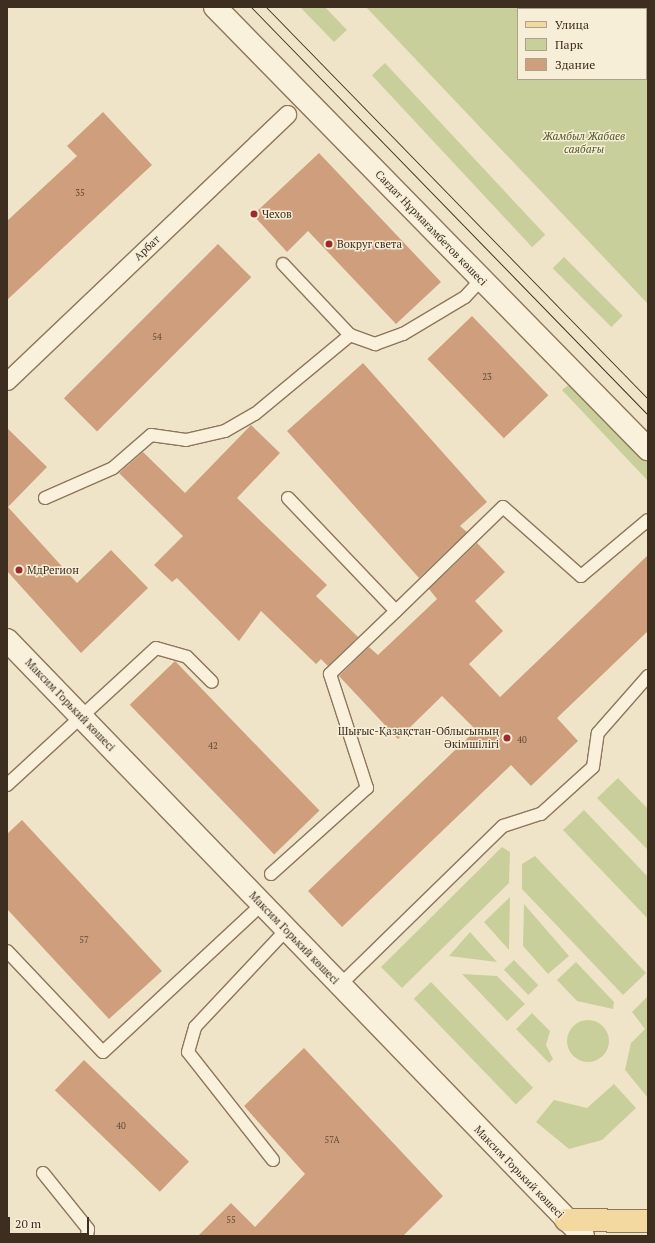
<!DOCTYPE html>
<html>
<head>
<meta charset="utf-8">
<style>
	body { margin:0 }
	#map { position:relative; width:655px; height:1243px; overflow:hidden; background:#f0e4c8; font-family:"PT Serif",serif }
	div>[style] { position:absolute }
	.green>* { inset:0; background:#c9cf9b; transform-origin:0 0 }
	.round { border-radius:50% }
	.building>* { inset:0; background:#cf9f7d; transform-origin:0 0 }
	.roads { filter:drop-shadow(1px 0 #8d765c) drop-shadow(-1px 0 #8d765c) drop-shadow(0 1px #8d765c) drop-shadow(0 -1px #8d765c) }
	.service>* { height:12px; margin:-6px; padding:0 6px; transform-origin:6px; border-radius:6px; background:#faf1dc }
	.pedestrian>* { height:17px; margin:-8.5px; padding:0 8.5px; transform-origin:8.5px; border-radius:8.5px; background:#faf1dc }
	.minor>* { height:22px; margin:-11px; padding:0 11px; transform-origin:11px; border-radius:11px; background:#faf1dc }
	.secondary>* { height:22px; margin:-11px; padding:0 11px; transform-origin:11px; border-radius:11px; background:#faf1dc }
	.primary>* { height:22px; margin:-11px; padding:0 11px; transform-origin:11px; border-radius:11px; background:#f3d9a0 }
	.tram>* { height:1px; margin:-0.5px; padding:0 0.5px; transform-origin:0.5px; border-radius:0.5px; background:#3d2e20 }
	.dots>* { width:11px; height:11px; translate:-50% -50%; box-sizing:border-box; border:2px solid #f7eed8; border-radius:50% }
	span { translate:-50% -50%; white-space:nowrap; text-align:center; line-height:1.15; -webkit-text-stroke:3px #f7eed8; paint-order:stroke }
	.number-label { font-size:9px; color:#624a37 }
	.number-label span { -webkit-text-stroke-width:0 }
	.park-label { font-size:11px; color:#4d5a26; font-style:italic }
	.poi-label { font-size:11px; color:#3d2e20 }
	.left { translate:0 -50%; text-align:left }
	.right { translate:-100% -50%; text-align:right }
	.street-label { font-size:11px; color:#3d2e20 }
	.frame { position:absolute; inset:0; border:8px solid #3d2e20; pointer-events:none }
	.legend { position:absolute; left:517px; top:8px; width:130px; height:72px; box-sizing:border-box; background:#f7eed8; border:1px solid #ada18e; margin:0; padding:5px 7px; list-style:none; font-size:12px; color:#3d2e20 }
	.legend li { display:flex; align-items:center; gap:8px; height:20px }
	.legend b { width:20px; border:1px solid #ada18e }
	.scale { position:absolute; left:8px; top:1217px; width:81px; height:18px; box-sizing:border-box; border:2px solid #3d2e20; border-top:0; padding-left:5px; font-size:12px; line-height:14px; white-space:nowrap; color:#3d2e20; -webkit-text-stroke:3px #f7eed8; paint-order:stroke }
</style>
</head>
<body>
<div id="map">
	<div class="green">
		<div style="clip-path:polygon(300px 7px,325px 7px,347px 30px,334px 42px)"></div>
		<div style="clip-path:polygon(evenodd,366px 7px,648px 7px,648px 304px,366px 7px,518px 9px,646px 9px,646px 79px,518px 79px,518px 9px)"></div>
		<div style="left:385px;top:63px;width:235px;height:18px;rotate:47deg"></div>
		<div style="left:564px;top:257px;width:83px;height:16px;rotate:45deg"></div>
		<div style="clip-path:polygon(575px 380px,648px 455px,648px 481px,562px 390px)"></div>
		<div style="clip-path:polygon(618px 778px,648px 809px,648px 850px,597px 798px)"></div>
		<div style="clip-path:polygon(584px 810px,648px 877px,648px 919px,563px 830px)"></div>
		<div style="clip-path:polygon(502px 847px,510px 852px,509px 883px,402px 988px,381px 967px)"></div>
		<div style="clip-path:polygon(535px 856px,646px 973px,623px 995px,522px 889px,522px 864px)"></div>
		<div style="clip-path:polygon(510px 897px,509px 950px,484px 922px)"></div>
		<div style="clip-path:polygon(524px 904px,569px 956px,548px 974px,523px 946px)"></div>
		<div style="clip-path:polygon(470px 932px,497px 962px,449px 956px)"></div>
		<div style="left:514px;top:960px;width:35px;height:14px;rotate:46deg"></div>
		<div style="clip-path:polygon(576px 962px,614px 1002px,613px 1009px,577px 1001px,557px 980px)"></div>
		<div style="clip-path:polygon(462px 974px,497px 976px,525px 1004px,507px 1021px)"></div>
		<div style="left:431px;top:982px;width:147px;height:24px;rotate:46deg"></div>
		<div style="clip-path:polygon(648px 996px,648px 1098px,625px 1070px,631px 1043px,645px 1029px,632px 1012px)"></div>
		<div style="clip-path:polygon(532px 1013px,550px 1031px,546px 1045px,553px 1059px,549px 1063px,516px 1029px)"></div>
		<div class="round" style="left:567px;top:1020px;width:42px;height:42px"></div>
		<div style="clip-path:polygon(614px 1084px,636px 1108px,602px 1140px,569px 1149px,536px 1122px,554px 1100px,587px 1108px)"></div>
	</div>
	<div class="building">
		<div style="clip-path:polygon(103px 112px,152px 165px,7px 300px,7px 221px,77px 156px,67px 146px)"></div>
		<div style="clip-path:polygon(319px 153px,441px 282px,396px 324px,308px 231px,287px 252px,253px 215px)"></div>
		<div style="left:218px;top:244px;width:47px;height:218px;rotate:45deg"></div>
		<div style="left:472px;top:316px;width:110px;height:62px;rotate:46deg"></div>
		<div style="clip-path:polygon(363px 363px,487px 502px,460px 526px,467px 532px,419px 578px,287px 431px)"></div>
		<div style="clip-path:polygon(251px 425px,280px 453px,237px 498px,327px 585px,316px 596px,358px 637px,328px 666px,321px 659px,316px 664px,261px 611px,239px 641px,177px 578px,172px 582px,154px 565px,183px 536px,119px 473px,143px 452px,185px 493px)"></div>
		<div style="clip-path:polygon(7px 428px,47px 467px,8px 507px,77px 583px,111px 550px,148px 588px,81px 653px,7px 571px)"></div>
		<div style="clip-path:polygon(477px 543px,505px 572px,475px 601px,503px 631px,469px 664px,500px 697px,648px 555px,648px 631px,557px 718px,578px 741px,531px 786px,511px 765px,342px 927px,308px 891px,476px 730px,442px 696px,398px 739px,339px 676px,369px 647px,378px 655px,437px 599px,429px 589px)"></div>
		<div style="left:175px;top:661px;width:208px;height:63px;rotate:46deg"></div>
		<div style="clip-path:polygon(22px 820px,162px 971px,109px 1019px,7px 909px,7px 834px)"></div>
		<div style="clip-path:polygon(304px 1048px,443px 1196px,403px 1236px,198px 1236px,231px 1203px,255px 1227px,305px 1174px,244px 1106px)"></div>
		<div style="left:84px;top:1060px;width:146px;height:42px;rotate:44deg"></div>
	</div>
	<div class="roads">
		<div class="service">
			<div style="left:283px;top:264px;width:98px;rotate:46.7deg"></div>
			<div style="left:45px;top:498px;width:74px;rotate:-23.8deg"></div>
			<div style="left:113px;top:468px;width:50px;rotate:-41deg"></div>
			<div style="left:151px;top:435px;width:35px;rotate:8deg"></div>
			<div style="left:186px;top:440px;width:40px;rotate:-13deg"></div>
			<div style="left:225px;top:431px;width:34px;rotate:-30deg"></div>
			<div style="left:255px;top:414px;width:124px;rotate:-39.7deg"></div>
			<div style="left:350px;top:335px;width:27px;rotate:20deg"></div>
			<div style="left:375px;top:344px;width:30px;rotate:-20deg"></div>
			<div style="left:403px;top:334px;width:72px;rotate:-30.8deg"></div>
			<div style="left:465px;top:297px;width:23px;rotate:-47deg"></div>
			<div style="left:288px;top:498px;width:156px;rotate:46.3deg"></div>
			<div style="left:396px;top:611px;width:149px;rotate:-44.2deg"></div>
			<div style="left:503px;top:507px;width:104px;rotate:41.5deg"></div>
			<div style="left:581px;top:576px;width:87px;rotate:-39.9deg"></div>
			<div style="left:7px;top:785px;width:202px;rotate:-42.6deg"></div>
			<div style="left:156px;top:648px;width:32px;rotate:16deg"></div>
			<div style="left:187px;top:657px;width:35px;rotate:45deg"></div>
			<div style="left:271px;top:874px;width:129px;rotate:-41.9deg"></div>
			<div style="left:367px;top:788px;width:120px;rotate:-108deg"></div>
			<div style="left:330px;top:674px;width:91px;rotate:-43.7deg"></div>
			<div style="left:7px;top:951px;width:139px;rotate:46.5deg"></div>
			<div style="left:103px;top:1052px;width:216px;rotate:-42.9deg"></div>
			<div style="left:340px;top:985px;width:228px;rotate:-44.3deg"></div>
			<div style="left:503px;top:826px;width:40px;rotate:-18deg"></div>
			<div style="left:541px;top:814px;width:70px;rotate:-42.1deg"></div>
			<div style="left:593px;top:767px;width:34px;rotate:-82deg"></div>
			<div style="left:598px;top:733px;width:76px;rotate:-48.7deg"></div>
			<div style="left:273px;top:1160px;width:137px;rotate:-128.2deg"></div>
			<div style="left:188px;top:1052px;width:26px;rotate:-74deg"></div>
			<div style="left:195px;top:1027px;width:133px;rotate:-46.8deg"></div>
			<div style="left:43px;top:1173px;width:72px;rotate:51.2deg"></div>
			<div style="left:88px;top:1229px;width:7px;rotate:98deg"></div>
		</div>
		<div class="pedestrian">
			<div style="left:7px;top:381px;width:387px;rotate:-43.6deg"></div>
		</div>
		<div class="minor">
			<div style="left:7px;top:640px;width:829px;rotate:45.98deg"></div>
		</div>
		<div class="secondary">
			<div style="left:215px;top:7px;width:619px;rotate:45.59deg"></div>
		</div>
		<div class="primary">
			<div style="left:566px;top:1220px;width:82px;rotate:0.7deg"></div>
		</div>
	</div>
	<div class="tram">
		<div style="left:251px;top:7px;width:569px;rotate:45.78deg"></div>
		<div style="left:266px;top:7px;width:547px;rotate:45.74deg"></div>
	</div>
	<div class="dots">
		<div style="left:254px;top:214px;background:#9e2a2b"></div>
		<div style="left:329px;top:244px;background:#9e2a2b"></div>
		<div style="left:19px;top:570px;background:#9e2a2b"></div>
		<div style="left:507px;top:738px;background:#9e2a2b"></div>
	</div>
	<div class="number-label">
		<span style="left:80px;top:193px">35</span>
		<span style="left:157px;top:337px">54</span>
		<span style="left:487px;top:377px">23</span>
		<span style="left:522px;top:740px">40</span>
		<span style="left:213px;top:746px">42</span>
		<span style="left:84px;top:940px">57</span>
		<span style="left:121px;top:1126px">40</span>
		<span style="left:332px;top:1140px">57А</span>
		<span style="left:231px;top:1220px">55</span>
	</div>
	<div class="park-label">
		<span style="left:584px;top:143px">Жамбыл Жабаев<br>саябағы</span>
	</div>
	<div class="poi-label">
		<span class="left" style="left:262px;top:214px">Чехов</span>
		<span class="left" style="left:337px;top:244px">Вокруг света</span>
		<span class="left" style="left:27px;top:570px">МдРегион</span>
		<span class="right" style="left:499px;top:738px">Шығыс-Қазақстан-Облысының<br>Әкімшілігі</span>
	</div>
	<div class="street-label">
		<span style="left:431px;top:228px;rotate:46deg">Сағдат Нұрмағамбетов көшесі</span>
		<span style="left:147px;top:248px;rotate:-44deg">Арбат</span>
		<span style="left:70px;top:705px;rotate:46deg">Максим Горький көшесі</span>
		<span style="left:294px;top:938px;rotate:46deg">Максим Горький көшесі</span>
		<span style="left:519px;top:1172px;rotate:46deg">Максим Горький көшесі</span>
	</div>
	<div class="frame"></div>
	<ul class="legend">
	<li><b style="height:5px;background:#f3d9a0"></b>Улица</li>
	<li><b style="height:11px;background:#c9cf9b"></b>Парк</li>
	<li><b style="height:11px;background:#cf9f7d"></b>Здание</li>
	</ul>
	<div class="scale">20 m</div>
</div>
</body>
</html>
